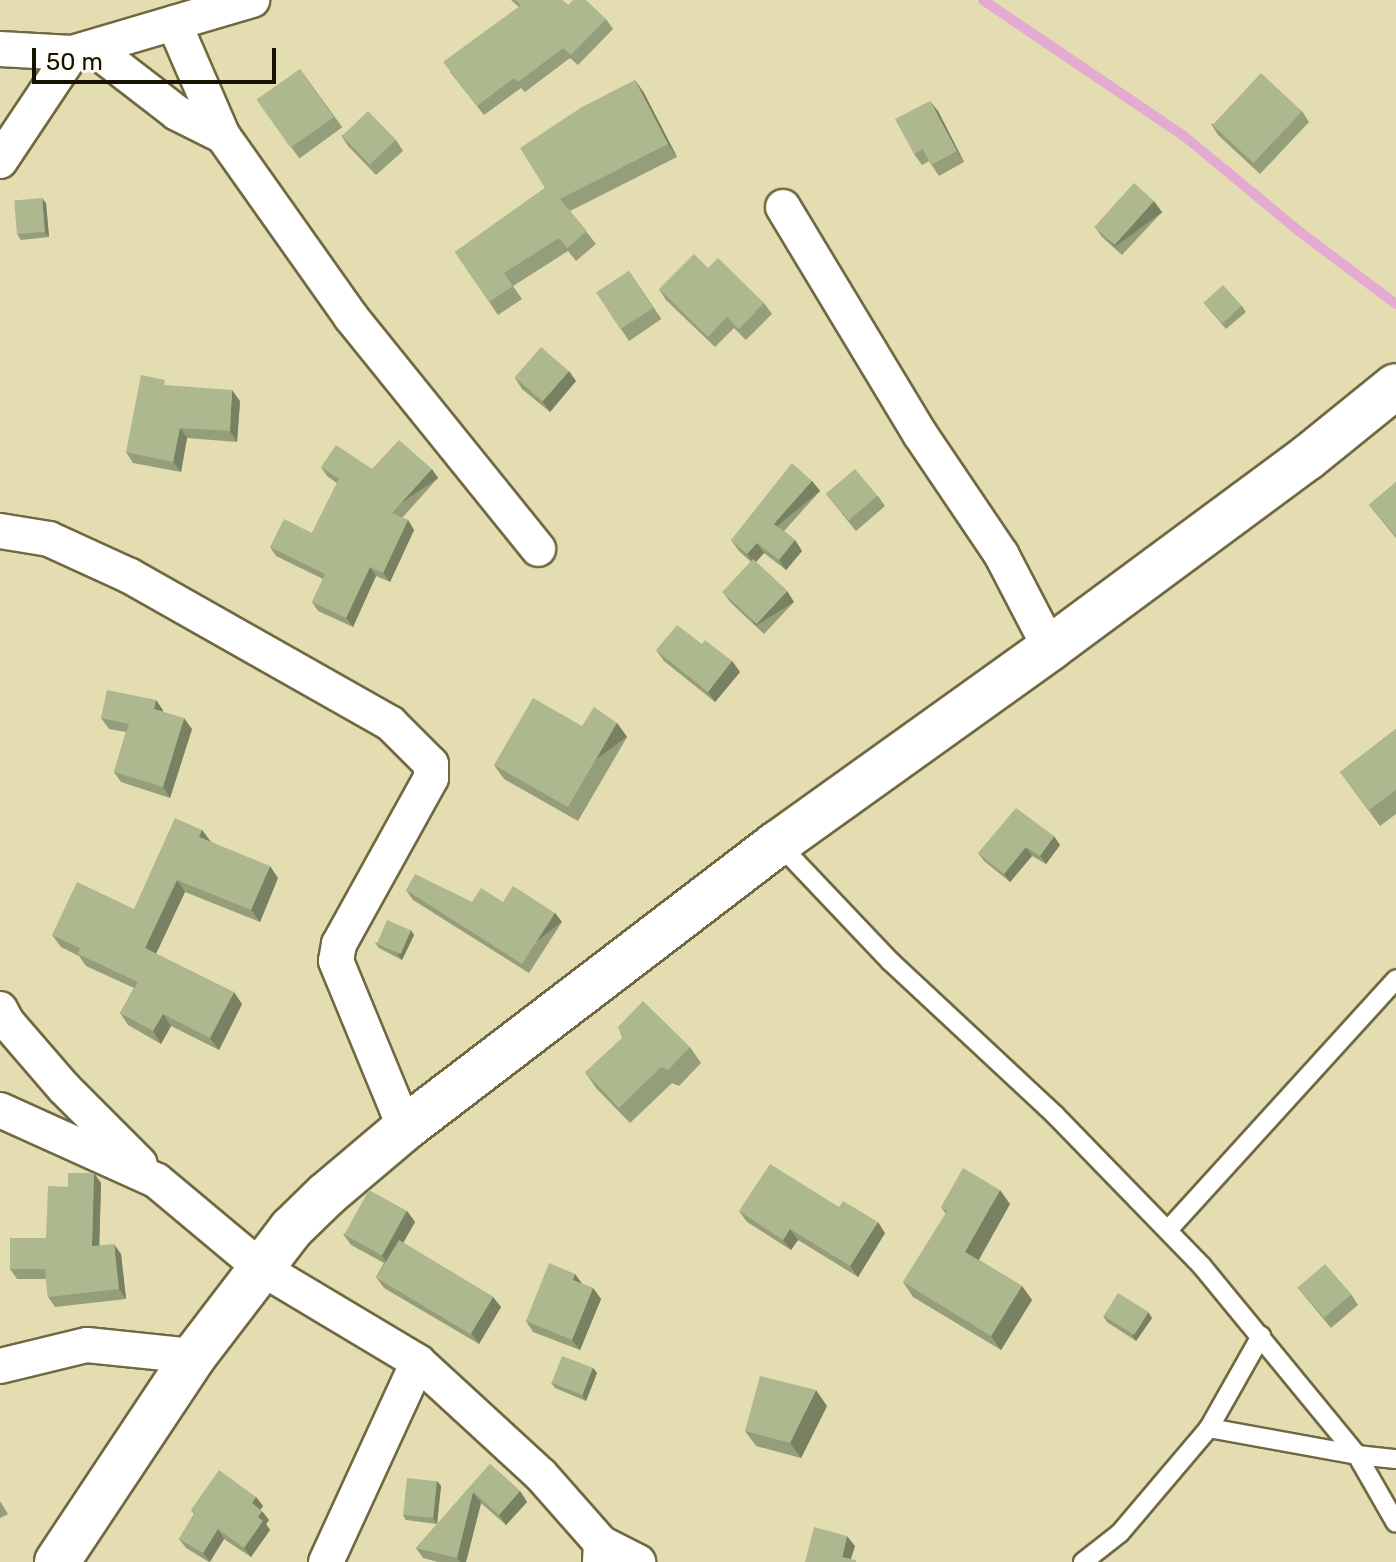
<!DOCTYPE html>
<html>
<head>
<meta charset="utf-8">
<style>
	body { margin:0 }
	#map { position:relative; width:1396px; height:1562px; overflow:hidden; background:#e4ddb1; font-family:Rubik,sans-serif }
	div>[style] { position:absolute }
	.stream>* { height:10px; margin:-5px; padding:0 5px; transform-origin:5px; border-radius:5px; background:#e5aad1 }
	.roads { filter:drop-shadow(2px 0 #706941) drop-shadow(-2px 0 #706941) drop-shadow(0 2px #706941) drop-shadow(0 -2px #706941) }
	.service>* { height:18px; margin:-9px; padding:0 9px; transform-origin:9px; border-radius:9px; background:#fff }
	.minor>* { height:34px; margin:-17px; padding:0 17px; transform-origin:17px; border-radius:17px; background:#fff }
	.tertiary>* { height:44px; margin:-22px; padding:0 22px; transform-origin:22px; border-radius:22px; background:#fff }
	.wall>* { inset:0; background:#959e7a; transform-origin:0 0 }
	.shaded-wall>* { inset:0; background:#798163; transform-origin:0 0 }
	.building>* { inset:0; background:#adb88e; transform-origin:0 0 }
	span { translate:-50% -50%; white-space:nowrap; text-align:center; line-height:1.15; -webkit-text-stroke:6px #fefdf4; paint-order:stroke }
	.scale { position:absolute; left:32px; top:48px; width:244px; height:36px; box-sizing:border-box; border:4px solid #161304; border-top:0; padding-left:10px; font-size:24px; line-height:28px; white-space:nowrap; color:#161304; -webkit-text-stroke:6px #fefdf4; paint-order:stroke }
</style>
</head>
<body>
<div id="map">
	<div class="stream">
		<div style="left:983px;top:0;width:243px;rotate:34.1deg"></div>
		<div style="left:1184px;top:136px;width:151px;rotate:39.6deg"></div>
		<div style="left:1300px;top:232px;width:120px;rotate:36.9deg"></div>
	</div>
	<div class="roads">
		<div class="service">
			<div style="left:778px;top:843px;width:163px;rotate:46.5deg"></div>
			<div style="left:890px;top:961px;width:226px;rotate:43deg"></div>
			<div style="left:1055px;top:1115px;width:209px;rotate:45.8deg"></div>
			<div style="left:1201px;top:1265px;width:246px;rotate:50.6deg"></div>
			<div style="left:1357px;top:1455px;width:39px;rotate:6deg"></div>
			<div style="left:1168px;top:1230px;width:339px;rotate:-47.7deg"></div>
			<div style="left:1209px;top:1428px;width:106px;rotate:-60.5deg"></div>
			<div style="left:1083px;top:1562px;width:47px;rotate:-38.1deg"></div>
			<div style="left:1120px;top:1533px;width:138px;rotate:-49.7deg"></div>
			<div style="left:1209px;top:1428px;width:150px;rotate:10.3deg"></div>
			<div style="left:1357px;top:1455px;width:78px;rotate:60.2deg"></div>
		</div>
		<div class="minor">
			<div style="left:174px;top:23px;width:123px;rotate:66.6deg"></div>
			<div style="left:223px;top:136px;width:222px;rotate:54.7deg"></div>
			<div style="left:351px;top:317px;width:298px;rotate:51.1deg"></div>
			<div style="left:93px;top:48px;width:106px;rotate:37.7deg"></div>
			<div style="left:177px;top:113px;width:51px;rotate:26.6deg"></div>
			<div style="left:0;top:49px;width:72px;rotate:3.2deg"></div>
			<div style="left:72px;top:53px;width:188px;rotate:-16.4deg"></div>
			<div style="left:0;top:161px;width:130px;rotate:-56.3deg"></div>
			<div style="left:783px;top:207px;width:265px;rotate:58.9deg"></div>
			<div style="left:920px;top:434px;width:145px;rotate:56deg"></div>
			<div style="left:1001px;top:554px;width:106px;rotate:62.5deg"></div>
			<div style="left:0;top:531px;width:50px;rotate:9.3deg"></div>
			<div style="left:49px;top:539px;width:89px;rotate:24.6deg"></div>
			<div style="left:130px;top:576px;width:299px;rotate:29.5deg"></div>
			<div style="left:390px;top:723px;width:58px;rotate:45deg"></div>
			<div style="left:431px;top:764px;width:14px;rotate:90deg"></div>
			<div style="left:431px;top:778px;width:190px;rotate:119deg"></div>
			<div style="left:339px;top:944px;width:17px;rotate:100deg"></div>
			<div style="left:336px;top:961px;width:181px;rotate:67.6deg"></div>
			<div style="left:0;top:1009px;width:15px;rotate:62deg"></div>
			<div style="left:7px;top:1022px;width:87px;rotate:49.2deg"></div>
			<div style="left:64px;top:1088px;width:107px;rotate:45deg"></div>
			<div style="left:0;top:1110px;width:172px;rotate:24.3deg"></div>
			<div style="left:157px;top:1181px;width:136px;rotate:39.9deg"></div>
			<div style="left:261px;top:1268px;width:183px;rotate:30.9deg"></div>
			<div style="left:418px;top:1362px;width:167px;rotate:42.6deg"></div>
			<div style="left:541px;top:1475px;width:91px;rotate:48.6deg"></div>
			<div style="left:601px;top:1543px;width:19px;rotate:93deg"></div>
			<div style="left:0;top:1366px;width:89px;rotate:-13.6deg"></div>
			<div style="left:87px;top:1345px;width:108px;rotate:5.9deg"></div>
			<div style="left:601px;top:1543px;width:42px;rotate:27.2deg"></div>
			<div style="left:326px;top:1562px;width:220px;rotate:-65.3deg"></div>
		</div>
		<div class="tertiary">
			<div style="left:57px;top:1562px;width:247px;rotate:-56.4deg"></div>
			<div style="left:194px;top:1356px;width:160px;rotate:-52.6deg"></div>
			<div style="left:291px;top:1229px;width:50px;rotate:-44.2deg"></div>
			<div style="left:327px;top:1194px;width:102px;rotate:-40.2deg"></div>
			<div style="left:405px;top:1128px;width:469px;rotate:-37.4deg"></div>
			<div style="left:778px;top:843px;width:335px;rotate:-35.6deg"></div>
			<div style="left:1050px;top:648px;width:320px;rotate:-36.5deg"></div>
			<div style="left:1307px;top:458px;width:114px;rotate:-39deg"></div>
		</div>
	</div>
	<div class="wall">
		<div style="clip-path:polygon(511px 0,562px 0,568px 5px,606px 19px,613px 29px,578px 65px,570px 58px,525px 92px,521px 88px,484px 115px,450px 72px,519px 7px)"></div>
		<div style="left:300px;top:69px;width:72px;height:53px;rotate:54deg"></div>
		<div style="clip-path:polygon(635px 80px,644px 93px,677px 157px,570px 211px,596px 244px,576px 261px,568px 251px,513px 286px,522px 299px,498px 315px,455px 252px,545px 188px)"></div>
		<div style="clip-path:polygon(938px 111px,964px 162px,939px 176px,929px 161px,922px 165px,914px 154px)"></div>
		<div style="clip-path:polygon(1302px 111px,1309px 122px,1260px 174px,1218px 135px,1211px 124px)"></div>
		<div style="clip-path:polygon(341px 135px,396px 140px,403px 151px,376px 175px,348px 146px)"></div>
		<div style="clip-path:polygon(46px 203px,49px 237px,21px 240px,17px 234px)"></div>
		<div style="clip-path:polygon(1162px 212px,1122px 255px,1102px 237px,1095px 227px)"></div>
		<div style="clip-path:polygon(708px 268px,764px 303px,772px 314px,746px 340px,734px 328px,715px 347px,666px 300px,659px 289px)"></div>
		<div style="left:629px;top:271px;width:58px;height:39px;rotate:56deg"></div>
		<div style="clip-path:polygon(1203px 302px,1242px 306px,1246px 312px,1226px 329px)"></div>
		<div style="clip-path:polygon(515px 378px,576px 381px,550px 412px,522px 389px)"></div>
		<div style="clip-path:polygon(169px 386px,240px 401px,237px 442px,187px 438px,181px 472px,133px 463px,126px 452px)"></div>
		<div style="clip-path:polygon(321px 467px,372px 469px,438px 478px,402px 518px,408px 520px,414px 530px,390px 582px,376px 576px,353px 627px,318px 611px,312px 602px,323px 579px,276px 556px,270px 547px,312px 533px,337px 483px,327px 476px)"></div>
		<div style="clip-path:polygon(812px 481px,820px 491px,784px 531px,795px 540px,802px 551px,786px 570px,764px 553px,756px 562px,787px 591px,794px 602px,764px 634px,730px 602px,723px 592px,751px 562px,739px 551px,731px 540px)"></div>
		<div style="clip-path:polygon(1396px 482px,1396px 538px,1369px 505px)"></div>
		<div style="clip-path:polygon(826px 494px,878px 496px,885px 506px,856px 531px)"></div>
		<div style="clip-path:polygon(656px 650px,732px 661px,740px 672px,715px 702px,664px 661px)"></div>
		<div style="clip-path:polygon(156px 700px,163px 712px,192px 729px,170px 798px,121px 782px,114px 772px,126px 732px,109px 729px,101px 718px)"></div>
		<div style="clip-path:polygon(617px 723px,627px 737px,578px 821px,504px 779px,494px 765px,582px 726px)"></div>
		<div style="clip-path:polygon(1396px 729px,1396px 814px,1380px 826px,1340px 772px)"></div>
		<div style="clip-path:polygon(202px 830px,210px 841px,278px 878px,260px 922px,185px 892px,156px 954px,242px 1004px,219px 1050px,171px 1026px,161px 1044px,128px 1025px,120px 1013px,134px 988px,86px 966px,79px 956px,61px 947px,52px 935px,134px 909px)"></div>
		<div style="clip-path:polygon(1060px 845px,1046px 864px,1032px 856px,1010px 882px,984px 861px,978px 853px)"></div>
		<div style="clip-path:polygon(406px 890px,472px 902px,555px 913px,562px 922px,529px 973px,413px 900px)"></div>
		<div style="clip-path:polygon(414px 935px,402px 960px,379px 948px,375px 943px)"></div>
		<div style="clip-path:polygon(690px 1047px,701px 1063px,679px 1086px,672px 1083px,630px 1123px,596px 1088px,585px 1072px)"></div>
		<div style="clip-path:polygon(94px 1173px,101px 1183px,99px 1246px,121px 1254px,126px 1299px,55px 1307px,48px 1297px,46px 1279px,17px 1279px,10px 1269px,46px 1238px,68px 1187px)"></div>
		<div style="clip-path:polygon(1010px 1204px,979px 1260px,1022px 1286px,1032px 1300px,1001px 1350px,913px 1297px,903px 1282px,946px 1214px,941px 1207px)"></div>
		<div style="clip-path:polygon(839px 1207px,885px 1233px,858px 1277px,798px 1240px,791px 1250px,747px 1222px,739px 1211px)"></div>
		<div style="clip-path:polygon(407px 1211px,415px 1222px,403px 1243px,493px 1297px,501px 1307px,479px 1344px,384px 1288px,376px 1277px,384px 1263px,351px 1245px,343px 1234px)"></div>
		<div style="clip-path:polygon(575px 1274px,582px 1284px,593px 1288px,601px 1299px,580px 1350px,533px 1332px,526px 1321px)"></div>
		<div style="clip-path:polygon(1297px 1287px,1351px 1294px,1358px 1305px,1331px 1328px)"></div>
		<div style="clip-path:polygon(1148px 1312px,1152px 1318px,1136px 1341px,1107px 1322px,1103px 1316px)"></div>
		<div style="clip-path:polygon(593px 1368px,597px 1373px,586px 1401px,555px 1388px,551px 1383px)"></div>
		<div style="clip-path:polygon(827px 1406px,801px 1458px,756px 1446px,745px 1431px)"></div>
		<div style="clip-path:polygon(490px 1464px,520px 1491px,527px 1502px,506px 1525px,481px 1503px,466px 1562px,438px 1562px,423px 1558px,416px 1548px)"></div>
		<div style="clip-path:polygon(437px 1481px,441px 1486px,437px 1524px,406px 1520px,403px 1515px)"></div>
		<div style="clip-path:polygon(256px 1497px,263px 1506px,260px 1510px,269px 1520px,266px 1524px,270px 1530px,251px 1557px,224px 1539px,209px 1562px,186px 1548px,179px 1539px,194px 1514px,191px 1510px)"></div>
		<div style="clip-path:polygon(0 1501px,8px 1514px,0 1518px)"></div>
	</div>
	<div class="shaded-wall">
		<div style="clip-path:polygon(635px 80px,644px 93px,677px 157px,668px 144px)"></div>
		<div style="clip-path:polygon(930px 101px,938px 111px,964px 162px,957px 151px)"></div>
		<div style="clip-path:polygon(42px 198px,46px 203px,49px 237px,45px 232px)"></div>
		<div style="left:1154px;top:201px;width:14px;height:59px;rotate:54deg"></div>
		<div style="clip-path:polygon(569px 371px,576px 381px,550px 412px,542px 401px)"></div>
		<div style="clip-path:polygon(232px 390px,240px 401px,237px 442px,230px 431px)"></div>
		<div style="clip-path:polygon(180px 428px,187px 438px,181px 472px,173px 462px)"></div>
		<div style="left:432px;top:469px;width:11px;height:59px;rotate:56deg"></div>
		<div style="left:812px;top:481px;width:13px;height:57px;rotate:51deg"></div>
		<div style="clip-path:polygon(408px 520px,414px 530px,390px 582px,383px 573px)"></div>
		<div style="clip-path:polygon(795px 540px,802px 551px,786px 570px,779px 560px)"></div>
		<div style="clip-path:polygon(757px 543px,764px 553px,754px 564px,747px 554px)"></div>
		<div style="clip-path:polygon(370px 567px,376px 576px,353px 627px,346px 618px)"></div>
		<div style="left:787px;top:591px;width:13px;height:45px;rotate:58deg"></div>
		<div style="clip-path:polygon(732px 661px,740px 672px,715px 702px,708px 692px)"></div>
		<div style="clip-path:polygon(156px 700px,163px 710px,161px 719px,154px 709px)"></div>
		<div style="clip-path:polygon(184px 718px,192px 729px,170px 798px,163px 787px)"></div>
		<div style="left:617px;top:723px;width:17px;height:97px;rotate:54deg"></div>
		<div style="clip-path:polygon(202px 830px,211px 842px,199px 837px)"></div>
		<div style="clip-path:polygon(1054px 836px,1060px 845px,1046px 864px,1040px 856px)"></div>
		<div style="clip-path:polygon(1026px 847px,1032px 856px,1010px 882px,1004px 874px)"></div>
		<div style="clip-path:polygon(270px 866px,278px 878px,260px 922px,251px 910px)"></div>
		<div style="clip-path:polygon(177px 880px,185px 892px,153px 960px,145px 948px)"></div>
		<div style="left:555px;top:913px;width:11px;height:61px;rotate:52deg"></div>
		<div style="clip-path:polygon(411px 930px,414px 935px,402px 960px,398px 955px)"></div>
		<div style="clip-path:polygon(234px 992px,242px 1004px,219px 1050px,210px 1038px)"></div>
		<div style="clip-path:polygon(163px 1014px,171px 1026px,161px 1044px,153px 1031px)"></div>
		<div style="clip-path:polygon(94px 1173px,101px 1183px,99px 1256px,92px 1246px)"></div>
		<div style="clip-path:polygon(1000px 1190px,1010px 1204px,975px 1266px,965px 1252px)"></div>
		<div style="clip-path:polygon(407px 1211px,415px 1222px,390px 1266px,382px 1256px)"></div>
		<div style="clip-path:polygon(878px 1222px,885px 1233px,858px 1277px,850px 1266px)"></div>
		<div style="clip-path:polygon(790px 1229px,798px 1240px,791px 1250px,783px 1240px)"></div>
		<div style="clip-path:polygon(114px 1244px,121px 1254px,126px 1299px,119px 1289px)"></div>
		<div style="clip-path:polygon(575px 1274px,583px 1285px,573px 1280px)"></div>
		<div style="clip-path:polygon(1022px 1286px,1032px 1300px,1001px 1350px,991px 1336px)"></div>
		<div style="clip-path:polygon(593px 1288px,601px 1299px,580px 1350px,572px 1340px)"></div>
		<div style="clip-path:polygon(493px 1297px,501px 1307px,479px 1344px,471px 1333px)"></div>
		<div style="clip-path:polygon(1148px 1312px,1152px 1318px,1136px 1341px,1132px 1335px)"></div>
		<div style="clip-path:polygon(593px 1368px,597px 1373px,586px 1401px,582px 1395px)"></div>
		<div style="clip-path:polygon(816px 1390px,827px 1406px,801px 1458px,790px 1443px)"></div>
		<div style="clip-path:polygon(437px 1481px,441px 1486px,437px 1524px,433px 1518px)"></div>
		<div style="clip-path:polygon(520px 1491px,527px 1502px,506px 1525px,499px 1515px)"></div>
		<div style="clip-path:polygon(473px 1492px,481px 1503px,466px 1562px,460px 1562px,457px 1558px)"></div>
		<div style="clip-path:polygon(256px 1497px,263px 1506px,258px 1513px,252px 1503px)"></div>
		<div style="clip-path:polygon(262px 1511px,269px 1520px,266px 1524px,270px 1530px,251px 1557px,244px 1548px,258px 1517px)"></div>
		<div style="clip-path:polygon(218px 1529px,224px 1539px,210px 1562px,203px 1553px)"></div>
		<div style="clip-path:polygon(847px 1536px,855px 1546px,850px 1562px,842px 1557px)"></div>
	</div>
	<div class="building">
		<div style="clip-path:polygon(515px 0,562px 0,568px 5px,573px 0,586px 0,606px 19px,571px 55px,563px 48px,518px 82px,514px 78px,477px 106px,443px 62px,521px 5px)"></div>
		<div style="left:300px;top:69px;width:59px;height:53px;rotate:55deg"></div>
		<div style="left:1261px;top:73px;width:56px;height:71px;rotate:43deg"></div>
		<div style="clip-path:polygon(635px 80px,668px 144px,560px 199px,587px 231px,567px 248px,559px 238px,504px 273px,513px 286px,489px 302px,455px 252px,545px 188px,520px 148px,582px 107px)"></div>
		<div style="clip-path:polygon(930px 101px,957px 151px,931px 165px,923px 149px,914px 154px,895px 119px)"></div>
		<div style="left:368px;top:111px;width:40px;height:36px;rotate:46deg"></div>
		<div style="left:1134px;top:183px;width:27px;height:59px;rotate:42deg"></div>
		<div style="left:42px;top:198px;width:34px;height:28px;rotate:85deg"></div>
		<div style="clip-path:polygon(694px 254px,708px 268px,718px 258px,764px 303px,739px 329px,727px 317px,708px 337px,659px 289px)"></div>
		<div style="left:629px;top:271px;width:44px;height:39px;rotate:57deg"></div>
		<div style="left:1223px;top:285px;width:28px;height:26px;rotate:48deg"></div>
		<div style="left:541px;top:347px;width:37px;height:40px;rotate:41deg"></div>
		<div style="clip-path:polygon(141px 375px,165px 380px,164px 385px,232px 390px,230px 431px,180px 428px,173px 462px,126px 452px)"></div>
		<div style="clip-path:polygon(399px 440px,432px 469px,392px 513px,408px 520px,383px 573px,370px 567px,346px 618px,312px 602px,325px 574px,270px 547px,284px 519px,312px 533px,339px 479px,321px 467px,336px 445px,372px 469px)"></div>
		<div style="clip-path:polygon(792px 463px,812px 481px,774px 524px,795px 540px,779px 560px,757px 543px,747px 554px,731px 540px)"></div>
		<div style="left:855px;top:469px;width:35px;height:38px;rotate:50deg"></div>
		<div style="clip-path:polygon(1396px 482px,1396px 536px,1369px 505px)"></div>
		<div style="left:753px;top:559px;width:47px;height:45px;rotate:43deg"></div>
		<div style="clip-path:polygon(677px 625px,702px 644px,705px 640px,732px 661px,708px 692px,656px 650px)"></div>
		<div style="clip-path:polygon(107px 690px,156px 700px,154px 709px,184px 718px,163px 787px,114px 772px,129px 724px,101px 718px)"></div>
		<div style="clip-path:polygon(533px 698px,582px 726px,594px 707px,617px 723px,568px 807px,494px 765px)"></div>
		<div style="clip-path:polygon(1396px 729px,1396px 790px,1369px 810px,1340px 772px)"></div>
		<div style="clip-path:polygon(1016px 808px,1054px 836px,1040px 856px,1026px 847px,1004px 874px,978px 853px)"></div>
		<div style="clip-path:polygon(175px 818px,202px 830px,199px 837px,270px 866px,251px 910px,177px 880px,145px 948px,234px 992px,210px 1038px,163px 1014px,153px 1031px,120px 1013px,138px 982px,78px 954px,80px 948px,52px 935px,77px 882px,134px 909px)"></div>
		<div style="clip-path:polygon(415px 874px,472px 902px,481px 888px,503px 902px,513px 886px,555px 913px,522px 964px,406px 890px)"></div>
		<div style="left:387px;top:920px;width:26px;height:26px;rotate:23deg"></div>
		<div style="clip-path:polygon(643px 1001px,690px 1047px,668px 1070px,661px 1067px,619px 1108px,585px 1072px,622px 1038px,618px 1027px)"></div>
		<div style="clip-path:polygon(770px 1164px,839px 1207px,843px 1201px,878px 1222px,850px 1266px,790px 1229px,783px 1240px,739px 1211px)"></div>
		<div style="clip-path:polygon(963px 1168px,1000px 1190px,965px 1252px,1022px 1286px,991px 1336px,903px 1282px,947px 1211px,941px 1207px)"></div>
		<div style="clip-path:polygon(68px 1173px,94px 1173px,92px 1246px,114px 1244px,119px 1289px,48px 1297px,45px 1269px,10px 1269px,10px 1238px,46px 1238px,48px 1186px,68px 1187px)"></div>
		<div style="left:369px;top:1190px;width:43px;height:51px;rotate:29deg"></div>
		<div style="left:399px;top:1240px;width:110px;height:44px;rotate:31deg"></div>
		<div style="clip-path:polygon(549px 1263px,575px 1274px,573px 1280px,593px 1288px,572px 1340px,526px 1321px)"></div>
		<div style="left:1325px;top:1264px;width:40px;height:36px;rotate:49deg"></div>
		<div style="left:1118px;top:1293px;width:36px;height:27px;rotate:32deg"></div>
		<div style="left:562px;top:1356px;width:33px;height:29px;rotate:21deg"></div>
		<div style="clip-path:polygon(760px 1376px,816px 1390px,790px 1443px,745px 1431px)"></div>
		<div style="clip-path:polygon(490px 1464px,520px 1491px,499px 1515px,473px 1492px,457px 1558px,416px 1548px)"></div>
		<div style="clip-path:polygon(219px 1470px,256px 1497px,252px 1503px,262px 1511px,258px 1517px,263px 1521px,244px 1548px,218px 1529px,203px 1553px,179px 1539px,195px 1513px,191px 1510px)"></div>
		<div style="left:407px;top:1478px;width:30px;height:37px;rotate:6deg"></div>
		<div style="clip-path:polygon(814px 1527px,847px 1536px,842px 1557px,856px 1560px,856px 1562px,805px 1562px)"></div>
	</div>
	<div class="scale">50 m</div>
</div>
</body>
</html>
